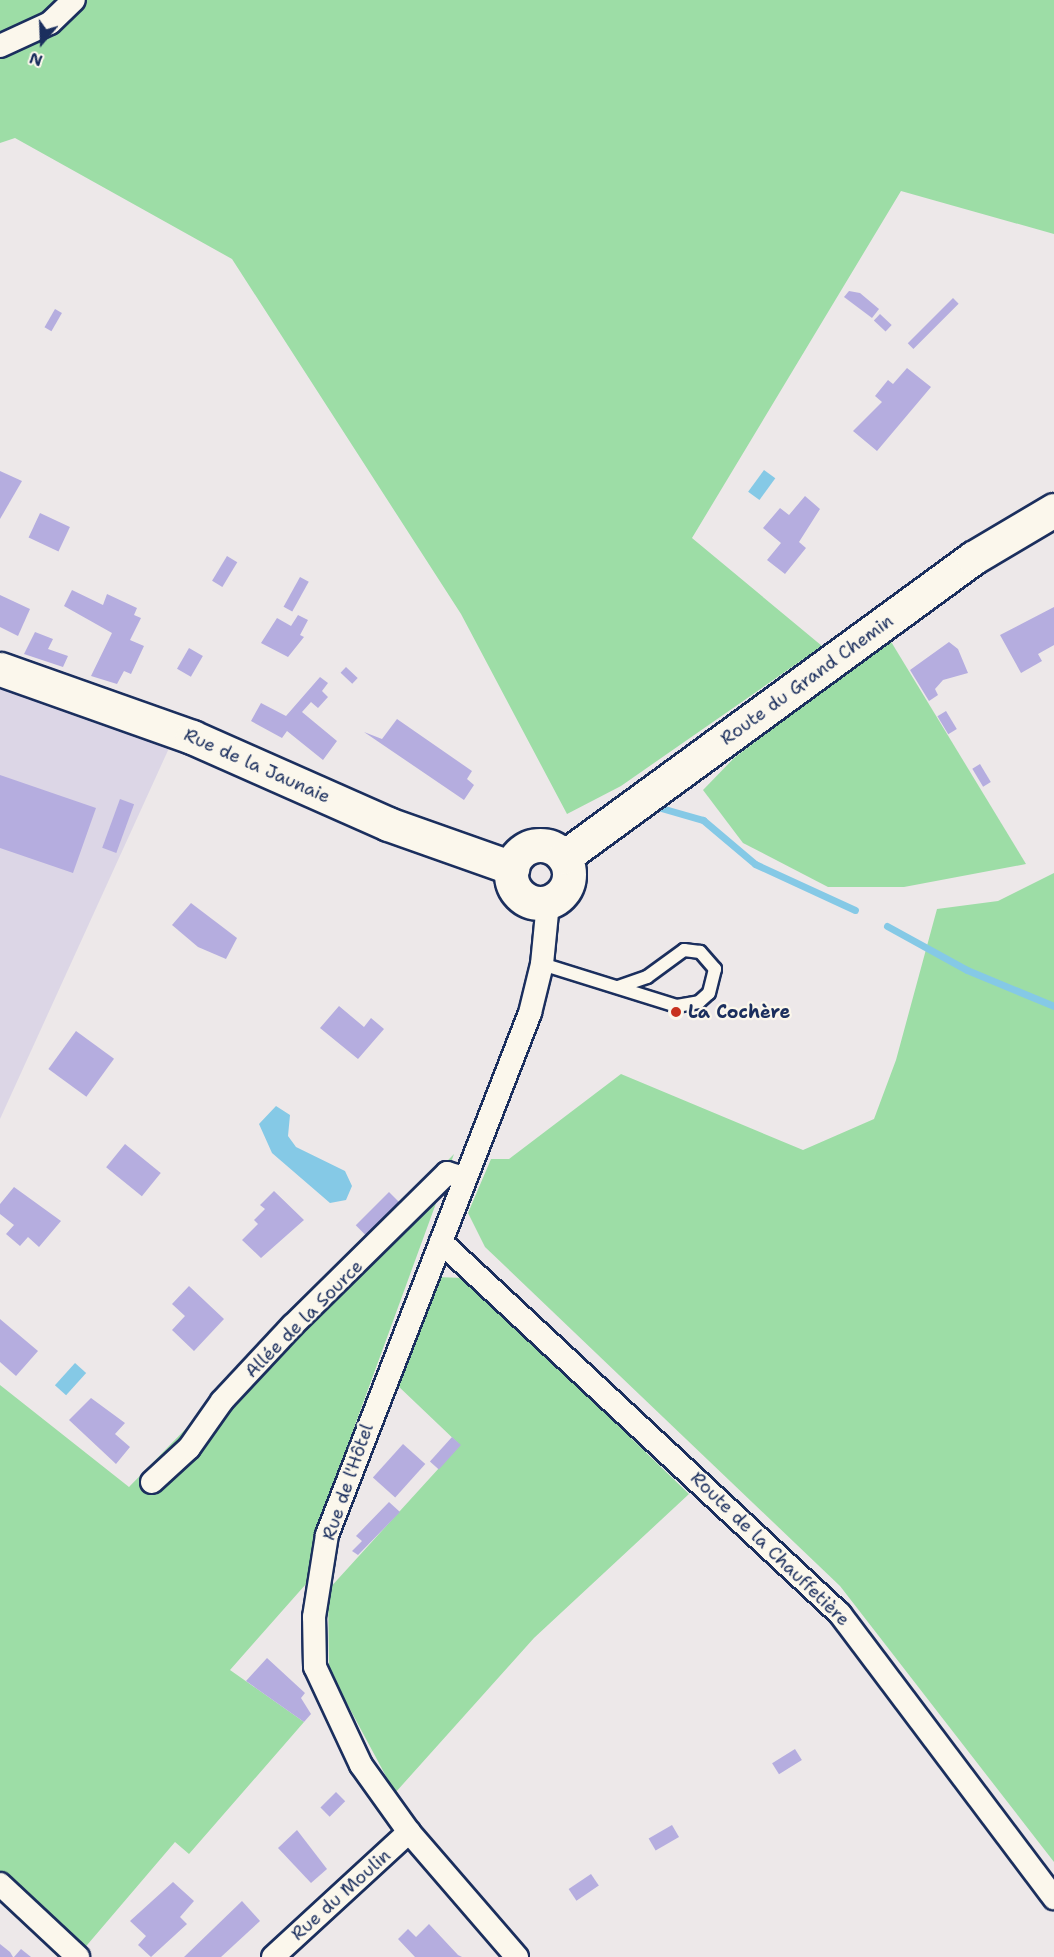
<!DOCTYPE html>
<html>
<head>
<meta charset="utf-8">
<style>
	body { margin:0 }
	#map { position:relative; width:1054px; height:1957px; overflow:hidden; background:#ede8e9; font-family:"Shantell Sans",sans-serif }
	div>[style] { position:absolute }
	.built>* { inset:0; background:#dcd6e6 }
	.green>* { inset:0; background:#9ddda6 }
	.water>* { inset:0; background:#85c9e6; transform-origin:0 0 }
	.stream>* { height:7px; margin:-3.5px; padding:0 3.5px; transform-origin:3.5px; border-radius:3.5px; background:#85c9e6 }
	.building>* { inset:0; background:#b5addf; transform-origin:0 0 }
	.roads { filter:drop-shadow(2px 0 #1b2f5e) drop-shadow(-2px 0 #1b2f5e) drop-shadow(0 2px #1b2f5e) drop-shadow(0 -2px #1b2f5e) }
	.lane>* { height:12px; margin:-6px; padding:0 6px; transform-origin:6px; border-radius:6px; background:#fbf7ec }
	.street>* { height:22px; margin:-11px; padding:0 11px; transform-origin:11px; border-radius:11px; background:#fbf7ec }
	.secondary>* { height:33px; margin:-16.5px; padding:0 16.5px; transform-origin:16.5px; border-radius:16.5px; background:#fbf7ec }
	.secondary>.ring { margin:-16.5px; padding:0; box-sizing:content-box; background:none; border:33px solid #fbf7ec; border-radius:50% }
	.dots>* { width:16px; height:16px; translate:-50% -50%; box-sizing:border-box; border:3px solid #fbf7ec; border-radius:50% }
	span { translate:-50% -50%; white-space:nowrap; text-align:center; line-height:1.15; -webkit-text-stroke:4.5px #fbf7ec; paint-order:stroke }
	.street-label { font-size:18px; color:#1b2f5e }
	.poi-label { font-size:18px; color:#1b2f5e; font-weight:700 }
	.left { translate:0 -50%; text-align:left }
	.north { position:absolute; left:12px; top:12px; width:60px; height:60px; -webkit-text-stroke:4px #fbf7ec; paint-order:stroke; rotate:199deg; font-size:16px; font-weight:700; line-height:24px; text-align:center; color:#1b2f5e }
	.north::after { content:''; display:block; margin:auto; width:21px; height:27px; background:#1b2f5e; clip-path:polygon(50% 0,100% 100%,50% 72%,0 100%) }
</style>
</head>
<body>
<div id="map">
	<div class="built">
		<div style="clip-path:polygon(0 686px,170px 746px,0 1119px)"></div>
	</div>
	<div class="green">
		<div style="clip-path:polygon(0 0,1054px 0,1054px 234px,901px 191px,692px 538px,822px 646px,621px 786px,567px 814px,461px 614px,232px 259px,15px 138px,0 143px)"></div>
		<div style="clip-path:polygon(890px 640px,1026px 864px,904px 887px,828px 887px,743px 843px,703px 790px,734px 758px)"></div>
		<div style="clip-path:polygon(1054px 873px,1054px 1862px,840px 1586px,485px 1247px,468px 1213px,491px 1159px,509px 1159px,621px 1074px,803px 1150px,874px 1119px,896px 1060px,937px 909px,998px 901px)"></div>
		<div style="clip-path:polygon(454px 1154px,316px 1532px,306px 1584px,230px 1670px,304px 1722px,189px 1854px,175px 1842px,82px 1951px,61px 1957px,0 1893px,0 1385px,129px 1487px)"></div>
		<div style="clip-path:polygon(436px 1277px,465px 1278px,689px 1494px,534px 1638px,395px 1793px,329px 1670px,328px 1590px,460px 1445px,396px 1384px)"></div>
	</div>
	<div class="water">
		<div style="left:764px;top:470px;width:14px;height:27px;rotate:36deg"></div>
		<div style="clip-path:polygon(276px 1106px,290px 1115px,288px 1136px,296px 1147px,345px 1171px,352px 1186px,346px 1200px,330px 1203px,272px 1153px,259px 1124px)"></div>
		<div style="left:75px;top:1363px;width:15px;height:30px;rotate:42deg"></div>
	</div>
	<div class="stream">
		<div style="left:661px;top:808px;width:44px;rotate:15.9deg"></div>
		<div style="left:703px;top:820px;width:68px;rotate:40.2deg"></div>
		<div style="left:755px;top:864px;width:110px;rotate:24.7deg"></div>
		<div style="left:887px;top:926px;width:91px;rotate:28.8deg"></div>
		<div style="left:967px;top:970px;width:94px;rotate:22.5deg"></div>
	</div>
	<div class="building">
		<div style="clip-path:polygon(849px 291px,860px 293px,879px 309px,872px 318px,844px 297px)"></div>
		<div style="left:953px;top:298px;width:8px;height:64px;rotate:45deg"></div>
		<div style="left:55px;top:309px;width:8px;height:21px;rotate:30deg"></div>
		<div style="left:880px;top:314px;width:16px;height:9px;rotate:43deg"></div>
		<div style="clip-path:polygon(907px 368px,931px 387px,877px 451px,853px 431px,882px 402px,875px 396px,888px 380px,893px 384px)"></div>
		<div style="clip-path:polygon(0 471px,22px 481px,0 519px)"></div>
		<div style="clip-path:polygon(805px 496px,820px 509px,799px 542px,806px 548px,785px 574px,767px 560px,781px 543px,763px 528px,780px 508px,789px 515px)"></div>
		<div style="left:40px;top:513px;width:33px;height:27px;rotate:25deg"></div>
		<div style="left:227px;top:556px;width:12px;height:29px;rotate:31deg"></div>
		<div style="left:300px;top:577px;width:10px;height:34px;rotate:29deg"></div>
		<div style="clip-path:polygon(72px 590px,103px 605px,107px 594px,137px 608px,134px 615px,141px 618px,130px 640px,144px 646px,131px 674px,124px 671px,117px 684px,91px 676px,112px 633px,64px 606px)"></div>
		<div style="clip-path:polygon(0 595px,30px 609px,18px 636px,0 627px)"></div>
		<div style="clip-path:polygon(1054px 607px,1054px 645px,1038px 654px,1042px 661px,1021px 673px,1000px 635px)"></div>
		<div style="clip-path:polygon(298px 615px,308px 620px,300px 635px,304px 637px,288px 657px,261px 643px,277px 618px,291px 626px)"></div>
		<div style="clip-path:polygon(35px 632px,53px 639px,48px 649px,68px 656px,63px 667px,24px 654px)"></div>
		<div style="clip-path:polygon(949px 642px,958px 649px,968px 673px,943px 680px,935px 689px,938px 695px,929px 701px,910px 670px)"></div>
		<div style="left:189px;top:648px;width:16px;height:24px;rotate:30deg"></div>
		<div style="left:346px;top:667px;width:16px;height:8px;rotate:43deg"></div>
		<div style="clip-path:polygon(320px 677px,328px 683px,322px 691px,328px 697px,318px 708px,311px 702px,302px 712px,337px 741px,323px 760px,287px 731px,282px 738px,251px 721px,261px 703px,286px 716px)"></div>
		<div style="left:946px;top:711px;width:21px;height:10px;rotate:59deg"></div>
		<div style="clip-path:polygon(397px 719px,472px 771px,467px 779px,474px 785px,464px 800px,364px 732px,382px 739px)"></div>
		<div style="left:980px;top:764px;width:21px;height:9px;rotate:59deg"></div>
		<div style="clip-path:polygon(0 775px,96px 808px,73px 873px,0 848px)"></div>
		<div style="left:120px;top:799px;width:15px;height:52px;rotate:20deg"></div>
		<div style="clip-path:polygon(191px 903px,237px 938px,226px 959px,198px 947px,172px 925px)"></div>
		<div style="clip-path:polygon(339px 1006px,364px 1027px,371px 1018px,384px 1029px,358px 1059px,320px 1028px)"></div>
		<div style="left:76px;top:1031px;width:47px;height:47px;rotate:36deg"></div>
		<div style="left:125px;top:1144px;width:46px;height:30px;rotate:39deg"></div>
		<div style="clip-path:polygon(14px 1187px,61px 1221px,39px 1247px,28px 1237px,20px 1246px,6px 1234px,14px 1225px,0 1214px,0 1204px)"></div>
		<div style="clip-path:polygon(274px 1191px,304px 1220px,261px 1258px,242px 1240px,258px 1224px,254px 1220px,265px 1209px,260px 1205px)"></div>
		<div style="left:389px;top:1192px;width:17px;height:47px;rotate:45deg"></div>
		<div style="clip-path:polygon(189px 1286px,224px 1319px,194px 1351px,172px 1330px,185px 1316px,172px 1304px)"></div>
		<div style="clip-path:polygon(0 1319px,38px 1351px,16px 1376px,0 1362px)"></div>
		<div style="clip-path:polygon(91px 1398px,125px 1423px,115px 1434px,130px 1447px,116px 1464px,69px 1420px)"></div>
		<div style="left:452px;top:1437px;width:12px;height:33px;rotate:42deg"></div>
		<div style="left:403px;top:1444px;width:30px;height:45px;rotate:42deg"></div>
		<div style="clip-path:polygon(389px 1502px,400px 1512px,358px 1555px,352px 1551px,362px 1541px,356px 1536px)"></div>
		<div style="clip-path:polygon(267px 1658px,305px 1693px,301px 1698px,311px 1714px,304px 1722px,246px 1681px)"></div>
		<div style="left:795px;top:1749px;width:13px;height:27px;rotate:58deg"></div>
		<div style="left:336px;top:1792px;width:13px;height:22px;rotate:45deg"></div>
		<div style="left:672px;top:1825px;width:14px;height:27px;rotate:60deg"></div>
		<div style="clip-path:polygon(297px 1830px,327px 1869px,311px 1883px,278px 1848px)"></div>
		<div style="left:591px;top:1874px;width:14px;height:27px;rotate:56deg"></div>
		<div style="clip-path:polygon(173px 1882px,194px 1901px,180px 1917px,187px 1924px,151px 1957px,138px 1945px,146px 1936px,130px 1921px)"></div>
		<div style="clip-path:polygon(242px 1901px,260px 1921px,221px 1957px,184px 1957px)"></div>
		<div style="clip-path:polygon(429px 1924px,458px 1955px,462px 1957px,415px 1957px,398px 1939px,408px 1929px,416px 1937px)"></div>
		<div style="clip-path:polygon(0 1944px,10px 1952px,13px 1957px,0 1957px)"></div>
		<div style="clip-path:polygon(21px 1949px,31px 1957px,14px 1957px)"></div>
	</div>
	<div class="roads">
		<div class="lane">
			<div style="left:542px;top:964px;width:141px;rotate:17.3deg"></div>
			<div style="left:677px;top:1006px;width:22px;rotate:-10deg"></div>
			<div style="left:699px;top:1002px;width:13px;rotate:-42deg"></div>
			<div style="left:709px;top:993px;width:25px;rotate:-76deg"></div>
			<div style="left:715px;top:969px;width:23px;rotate:-131deg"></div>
			<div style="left:700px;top:952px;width:16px;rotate:-173deg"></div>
			<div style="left:684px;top:950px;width:46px;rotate:143.9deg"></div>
			<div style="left:647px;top:977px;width:31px;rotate:161deg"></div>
		</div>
		<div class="street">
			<div style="left:0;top:46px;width:55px;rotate:-24.7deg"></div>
			<div style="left:50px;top:23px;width:33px;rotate:-44deg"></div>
			<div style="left:441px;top:1242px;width:546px;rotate:42.99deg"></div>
			<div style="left:840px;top:1614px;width:356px;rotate:53deg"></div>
			<div style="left:152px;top:1482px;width:50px;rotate:-42.6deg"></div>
			<div style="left:189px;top:1448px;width:57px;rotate:-54.9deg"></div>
			<div style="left:222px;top:1401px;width:103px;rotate:-47deg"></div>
			<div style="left:292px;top:1326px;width:218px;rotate:-44.6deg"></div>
			<div style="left:447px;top:1173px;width:19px;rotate:16deg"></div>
			<div style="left:0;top:1884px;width:107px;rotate:43.1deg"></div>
			<div style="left:273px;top:1957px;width:185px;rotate:-42.6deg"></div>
			<div style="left:517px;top:1957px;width:165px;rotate:-130.8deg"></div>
			<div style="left:409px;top:1832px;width:82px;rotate:-125.6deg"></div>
			<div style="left:361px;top:1765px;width:108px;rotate:-115.1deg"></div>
			<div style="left:315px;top:1667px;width:50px;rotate:-91.1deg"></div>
			<div style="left:314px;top:1617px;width:83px;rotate:-81deg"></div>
			<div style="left:327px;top:1535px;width:560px;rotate:-68.75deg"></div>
			<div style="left:530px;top:1013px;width:50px;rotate:-76.2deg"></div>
			<div style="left:542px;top:964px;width:61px;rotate:-84.4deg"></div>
		</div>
		<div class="secondary">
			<div style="left:0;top:669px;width:204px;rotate:19.5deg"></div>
			<div style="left:192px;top:737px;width:214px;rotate:23.9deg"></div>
			<div style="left:388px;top:824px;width:132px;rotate:19.5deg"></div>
			<div class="ring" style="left:511px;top:845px;width:25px;height:25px"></div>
			<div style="left:564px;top:857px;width:507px;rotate:-36.17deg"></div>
			<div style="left:973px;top:558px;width:94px;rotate:-30.7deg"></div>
		</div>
	</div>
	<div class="dots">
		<div style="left:676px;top:1012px;background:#c8321e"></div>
	</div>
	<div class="street-label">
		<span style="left:807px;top:680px;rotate:-36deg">Route du Grand Chemin</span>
		<span style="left:257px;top:766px;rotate:24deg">Rue de la Jaunaie</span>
		<span style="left:304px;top:1319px;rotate:-45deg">Allée de la Source</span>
		<span style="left:348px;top:1482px;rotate:-71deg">Rue de l'Hôtel</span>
		<span style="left:770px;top:1549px;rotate:44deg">Route de la Chauffetière</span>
		<span style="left:341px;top:1895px;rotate:-42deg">Rue du Moulin</span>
	</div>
	<div class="poi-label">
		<span class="left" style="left:688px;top:1012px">La Cochère</span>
	</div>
	<div class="north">N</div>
</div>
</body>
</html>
